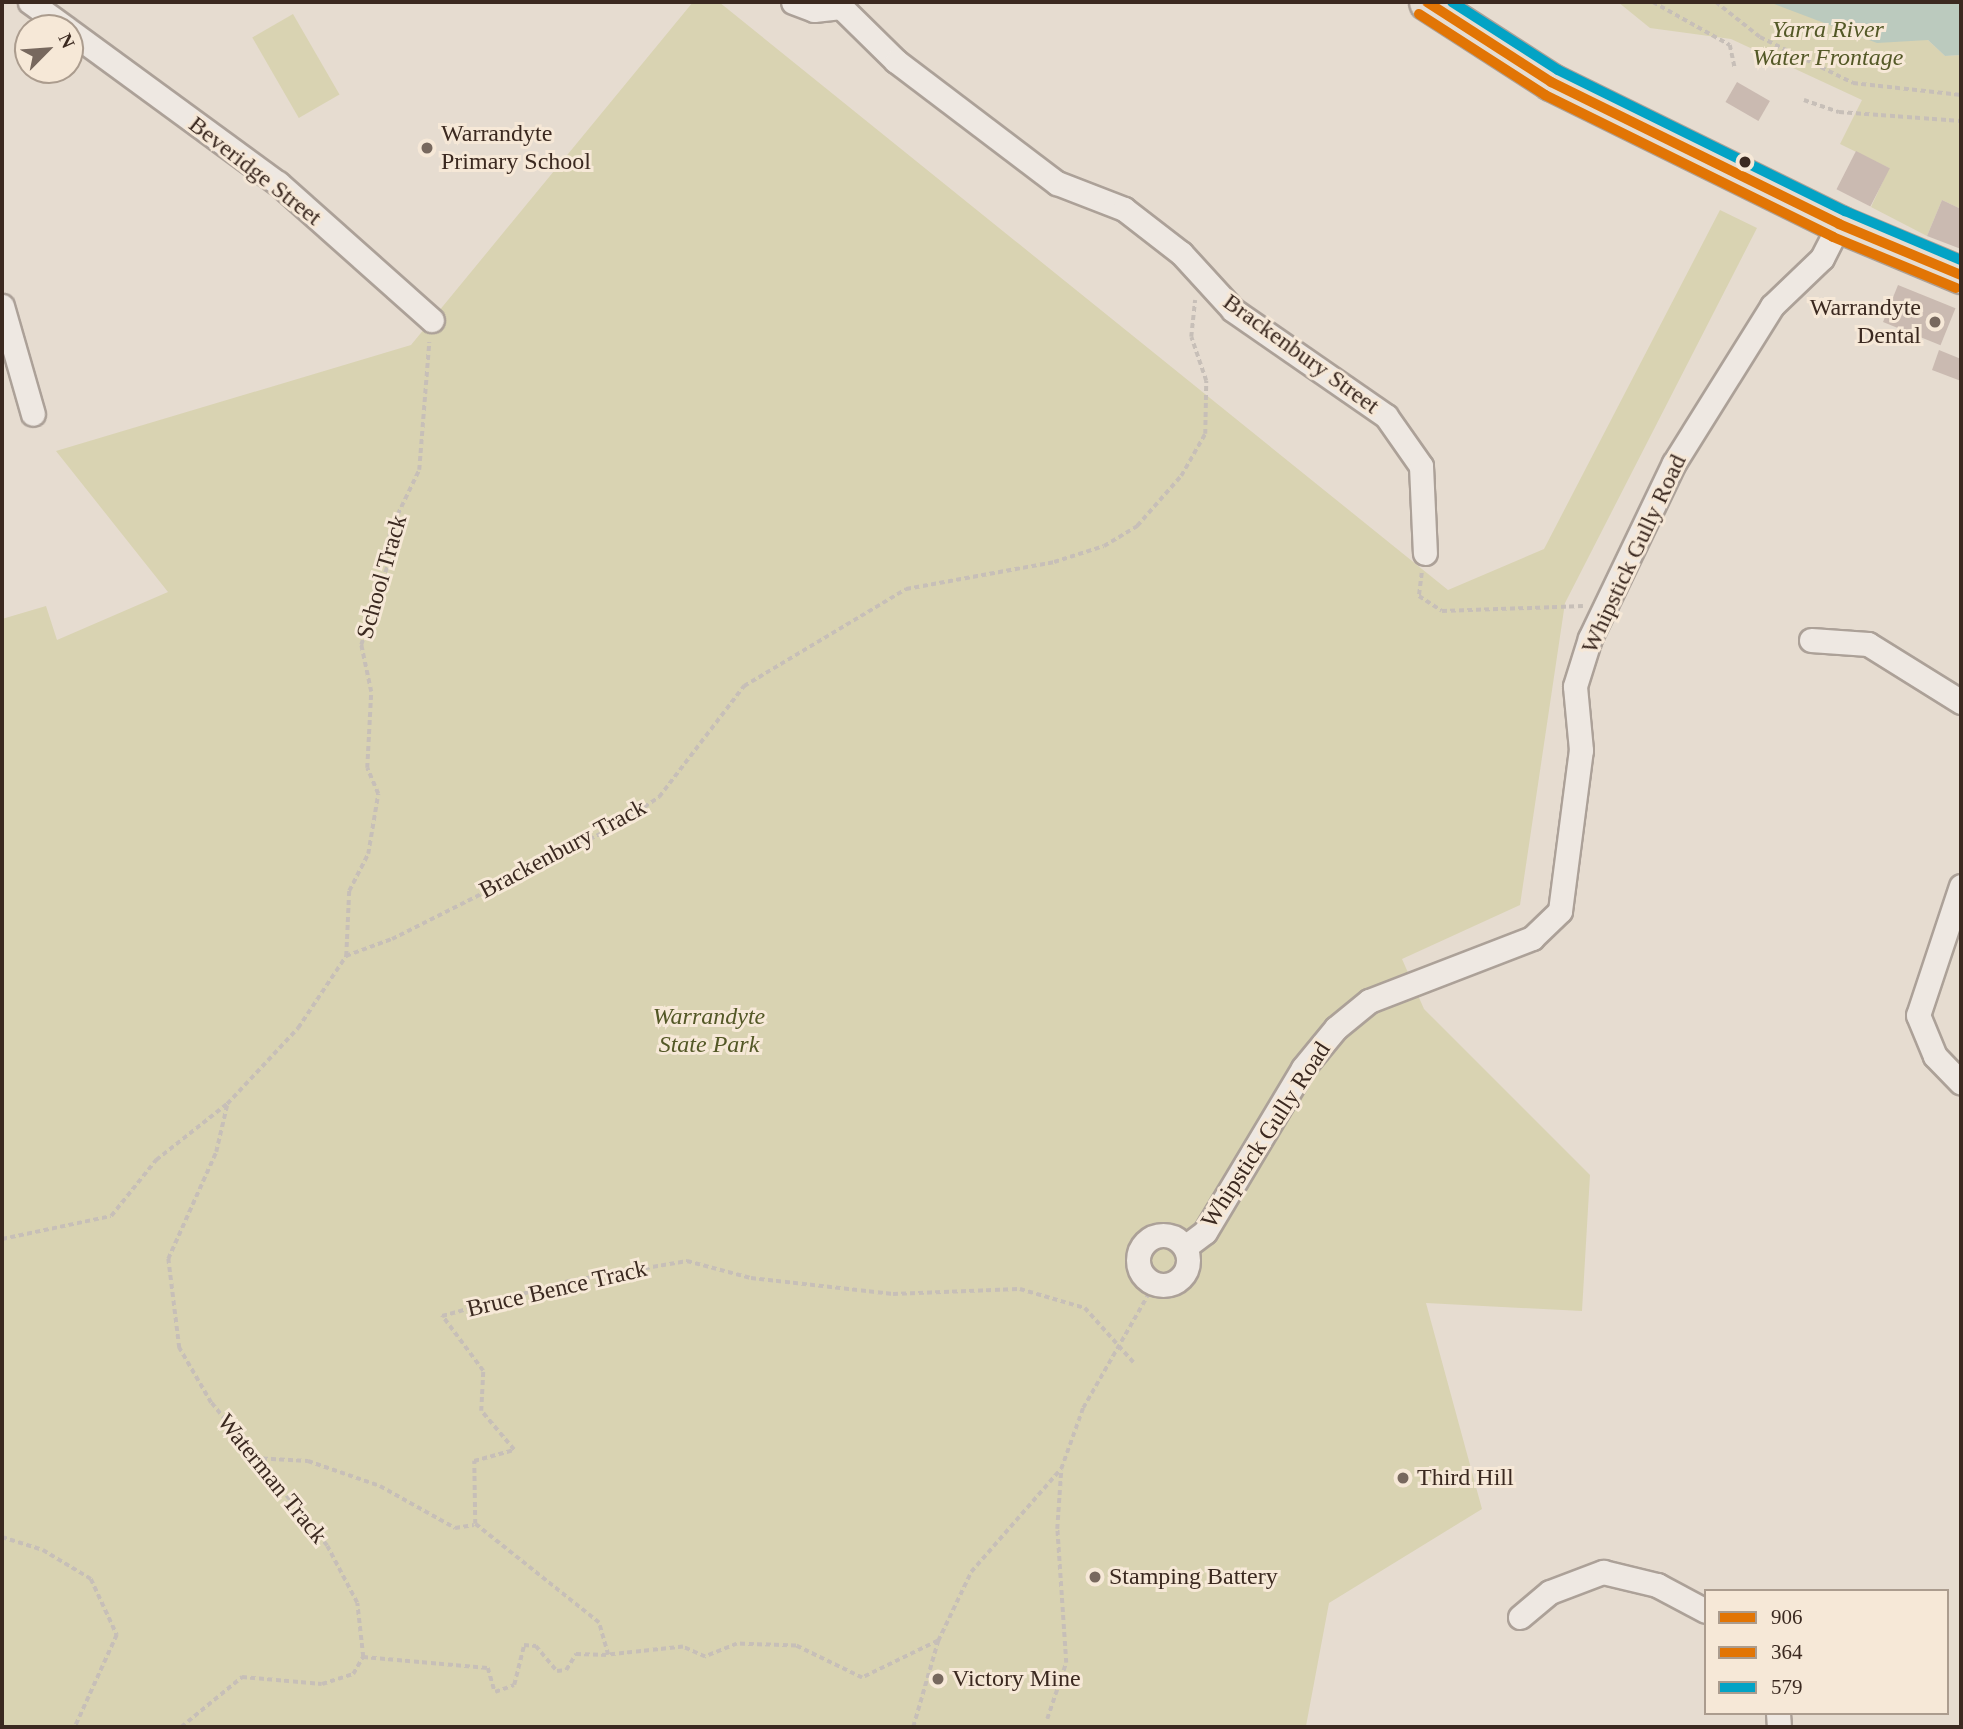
<!DOCTYPE html>
<html>
<head>
<meta charset="utf-8">
<style>
	body { margin:0 }
	#map { position:relative; width:1963px; height:1729px; overflow:hidden; background:#e6dcd0; font-family:"Times New Roman",serif }
	div>[style] { position:absolute }
	.green>* { inset:0; background:#d9d3b2; transform-origin:0 0 }
	.water>* { inset:0; background:#bbcabe }
	.building>* { inset:0; background:#cabab1; transform-origin:0 0 }
	.path>* { height:3.5px; margin-top:-1.75px; transform-origin:0; background:repeating-linear-gradient(90deg,#c7bfb8 0 5px,transparent 0 8.5px) }
	.roads { filter:drop-shadow(2px 0 #aca198) drop-shadow(-2px 0 #aca198) drop-shadow(0 2px #aca198) drop-shadow(0 -2px #aca198) }
	.street>* { height:23px; margin:-11.5px; padding:0 11.5px; transform-origin:11.5px; border-radius:11.5px; background:#eee8e2 }
	.street>.ring { margin:-11.5px; padding:0; box-sizing:content-box; background:none; border:23px solid #eee8e2; border-radius:50% }
	.primary>* { height:35px; margin:-17.5px; padding:0 17.5px; transform-origin:17.5px; border-radius:17.5px; background:#e5ddd3 }
	.bus-1>* { height:10px; margin:-5px; padding:0 5px; transform-origin:5px; border-radius:5px; background:#e27505 }
	.bus-2>* { height:10px; margin:-5px; padding:0 5px; transform-origin:5px; border-radius:5px; background:#e27505 }
	.bus-3>* { height:10px; margin:-5px; padding:0 5px; transform-origin:5px; border-radius:5px; background:#03a3c5 }
	.dots>* { width:19px; height:19px; translate:-50% -50%; box-sizing:border-box; border:4px solid #f6e8d7; border-radius:50% }
	span { translate:-50% -50%; white-space:nowrap; text-align:center; line-height:1.15; -webkit-text-stroke:6px #f6e8d7; paint-order:stroke }
	.park-label { font-size:24px; color:#535826; font-style:italic }
	.poi-label { font-size:24px; color:#3b2920 }
	.left { translate:0 -50%; text-align:left }
	.right { translate:-100% -50%; text-align:right }
	.street-label { font-size:24px; color:#3b2920 }
	.frame { position:absolute; inset:0; border:4px solid #3b2920; pointer-events:none }
	.legend { position:absolute; left:1704px; top:1589px; width:245px; height:126px; box-sizing:border-box; background:#f6e8d7; border:2px solid #ab9c8e; margin:0; padding:9px 12px; list-style:none; font-size:21px; color:#3b2920 }
	.legend li { display:flex; align-items:center; gap:14px; height:35px }
	.legend b { width:35px; border:2px solid #ab9c8e }
	.north { position:absolute; left:14px; top:14px; width:70px; height:70px; box-sizing:border-box; background:#f6e8d7; border:2px solid #ab9c8e; border-radius:50%; rotate:65deg; font-size:19px; font-weight:700; line-height:28px; text-align:center; color:#3b2920 }
	.north::after { content:''; display:block; margin:auto; width:24px; height:32px; background:#77685e; clip-path:polygon(50% 0,100% 100%,50% 72%,0 100%) }
</style>
</head>
<body>
<div id="map">
	<div class="green">
		<div style="clip-path:polygon(693px 2px,719px 2px,1448px 590px,1544px 549px,1720px 210px,1757px 228px,1565px 603px,1520px 905px,1402px 959px,1424px 1009px,1590px 1175px,1582px 1311px,1426px 1303px,1482px 1509px,1329px 1603px,1306px 1726px,1311px 1727px,2px 1727px,2px 619px,46px 606px,57px 640px,168px 592px,56px 451px,411px 345px)"></div>
		<div style="clip-path:polygon(1618px 2px,1775px 2px,1928px 40px,1945px 56px,1961px 55px,1961px 209px,1942px 200px,1927px 236px,1871px 207px,1889px 168px,1840px 144px,1862px 100px,1731px 39px,1650px 28px)"></div>
		<div style="left:293px;top:14px;width:93px;height:47px;rotate:60deg"></div>
	</div>
	<div class="water">
		<div style="clip-path:polygon(1769px 2px,1961px 2px,1961px 55px,1945px 56px,1928px 40px,1877px 43px)"></div>
	</div>
	<div class="building">
		<div style="left:1737px;top:82px;width:38px;height:23px;rotate:30deg"></div>
		<div style="left:1856px;top:151px;width:38px;height:43px;rotate:27deg"></div>
		<div style="clip-path:polygon(1942px 200px,1961px 209px,1961px 249px,1927px 236px)"></div>
		<div style="left:1898px;top:285px;width:62px;height:40px;rotate:22deg"></div>
		<div style="clip-path:polygon(1939px 350px,1961px 359px,1961px 381px,1932px 370px)"></div>
	</div>
	<div class="path">
		<div style="left:1653px;top:2px;width:88px;rotate:29.2deg"></div>
		<div style="left:1730px;top:45px;width:25px;rotate:78deg"></div>
		<div style="left:1716px;top:2px;width:56px;rotate:38.5deg"></div>
		<div style="left:1760px;top:37px;width:104px;rotate:26.3deg"></div>
		<div style="left:1853px;top:83px;width:109px;rotate:6.3deg"></div>
		<div style="left:1804px;top:100px;width:37px;rotate:19deg"></div>
		<div style="left:1839px;top:112px;width:122px;rotate:4.2deg"></div>
		<div style="left:1422px;top:573px;width:23px;rotate:97deg"></div>
		<div style="left:1419px;top:596px;width:27px;rotate:33deg"></div>
		<div style="left:1442px;top:611px;width:141px;rotate:-2deg"></div>
		<div style="left:346px;top:956px;width:65px;rotate:-87.4deg"></div>
		<div style="left:349px;top:891px;width:42px;rotate:-62.8deg"></div>
		<div style="left:368px;top:854px;width:61px;rotate:-80.5deg"></div>
		<div style="left:378px;top:794px;width:28px;rotate:-113deg"></div>
		<div style="left:367px;top:768px;width:76px;rotate:-87deg"></div>
		<div style="left:371px;top:692px;width:48px;rotate:-102deg"></div>
		<div style="left:361px;top:645px;width:85px;rotate:-71.6deg"></div>
		<div style="left:388px;top:564px;width:34px;rotate:-87deg"></div>
		<div style="left:390px;top:530px;width:67px;rotate:-64.2deg"></div>
		<div style="left:419px;top:470px;width:128px;rotate:-85.5deg"></div>
		<div style="left:2px;top:1239px;width:111px;rotate:-11.9deg"></div>
		<div style="left:111px;top:1216px;width:72px;rotate:-51.2deg"></div>
		<div style="left:156px;top:1160px;width:90px;rotate:-38.3deg"></div>
		<div style="left:227px;top:1104px;width:104px;rotate:-46.9deg"></div>
		<div style="left:298px;top:1028px;width:87px;rotate:-56.3deg"></div>
		<div style="left:346px;top:956px;width:49px;rotate:-20.3deg"></div>
		<div style="left:392px;top:939px;width:251px;rotate:-26.8deg"></div>
		<div style="left:616px;top:826px;width:52px;rotate:-34deg"></div>
		<div style="left:659px;top:797px;width:140px;rotate:-52.6deg"></div>
		<div style="left:744px;top:686px;width:189px;rotate:-30.9deg"></div>
		<div style="left:906px;top:589px;width:150px;rotate:-10.3deg"></div>
		<div style="left:1054px;top:562px;width:52px;rotate:-17.7deg"></div>
		<div style="left:1104px;top:546px;width:39px;rotate:-31deg"></div>
		<div style="left:1137px;top:526px;width:67px;rotate:-48.7deg"></div>
		<div style="left:1181px;top:476px;width:48px;rotate:-60.3deg"></div>
		<div style="left:1205px;top:434px;width:53px;rotate:-88.9deg"></div>
		<div style="left:1206px;top:381px;width:46px;rotate:-108.8deg"></div>
		<div style="left:1191px;top:337px;width:37px;rotate:-84deg"></div>
		<div style="left:254px;top:1458px;width:54px;rotate:3.2deg"></div>
		<div style="left:308px;top:1461px;width:76px;rotate:19.1deg"></div>
		<div style="left:380px;top:1486px;width:86px;rotate:29.2deg"></div>
		<div style="left:455px;top:1528px;width:19px;rotate:-9deg"></div>
		<div style="left:2px;top:1537px;width:43px;rotate:17.6deg"></div>
		<div style="left:43px;top:1550px;width:56px;rotate:31.1deg"></div>
		<div style="left:91px;top:1579px;width:62px;rotate:65.1deg"></div>
		<div style="left:117px;top:1635px;width:101px;rotate:114.5deg"></div>
		<div style="left:938px;top:1641px;width:85px;rotate:154deg"></div>
		<div style="left:862px;top:1678px;width:73px;rotate:-154.1deg"></div>
		<div style="left:796px;top:1646px;width:59px;rotate:-178.1deg"></div>
		<div style="left:737px;top:1644px;width:35px;rotate:158deg"></div>
		<div style="left:705px;top:1657px;width:24px;rotate:-156deg"></div>
		<div style="left:683px;top:1647px;width:75px;rotate:173.9deg"></div>
		<div style="left:608px;top:1655px;width:33px;rotate:-106deg"></div>
		<div style="left:599px;top:1623px;width:159px;rotate:-141.4deg"></div>
		<div style="left:475px;top:1524px;width:63px;rotate:-90.9deg"></div>
		<div style="left:474px;top:1461px;width:41px;rotate:-15.4deg"></div>
		<div style="left:514px;top:1450px;width:51px;rotate:-130.2deg"></div>
		<div style="left:481px;top:1411px;width:40px;rotate:-87.1deg"></div>
		<div style="left:483px;top:1371px;width:69px;rotate:-126.7deg"></div>
		<div style="left:442px;top:1316px;width:132px;rotate:-15.4deg"></div>
		<div style="left:569px;top:1281px;width:120px;rotate:-9.6deg"></div>
		<div style="left:687px;top:1261px;width:66px;rotate:14.9deg"></div>
		<div style="left:751px;top:1278px;width:143px;rotate:6.4deg"></div>
		<div style="left:893px;top:1294px;width:127px;rotate:-2.3deg"></div>
		<div style="left:1020px;top:1289px;width:68px;rotate:16.3deg"></div>
		<div style="left:1085px;top:1308px;width:76px;rotate:48.2deg"></div>
		<div style="left:363px;top:1657px;width:125px;rotate:5deg"></div>
		<div style="left:488px;top:1668px;width:25px;rotate:74deg"></div>
		<div style="left:495px;top:1692px;width:20px;rotate:-20deg"></div>
		<div style="left:514px;top:1685px;width:41px;rotate:-76deg"></div>
		<div style="left:524px;top:1645px;width:12px;rotate:5deg"></div>
		<div style="left:536px;top:1646px;width:33px;rotate:50deg"></div>
		<div style="left:557px;top:1671px;width:9px;rotate:-6deg"></div>
		<div style="left:566px;top:1670px;width:19px;rotate:-58deg"></div>
		<div style="left:576px;top:1654px;width:32px;rotate:2deg"></div>
		<div style="left:1047px;top:1719px;width:59px;rotate:-71.3deg"></div>
		<div style="left:1066px;top:1663px;width:134px;rotate:-93.8deg"></div>
		<div style="left:1057px;top:1529px;width:58px;rotate:-86.1deg"></div>
		<div style="left:181px;top:1727px;width:79px;rotate:-39.3deg"></div>
		<div style="left:242px;top:1677px;width:80px;rotate:5deg"></div>
		<div style="left:322px;top:1684px;width:33px;rotate:-18deg"></div>
		<div style="left:353px;top:1674px;width:20px;rotate:-60deg"></div>
		<div style="left:363px;top:1657px;width:54px;rotate:-96.3deg"></div>
		<div style="left:357px;top:1603px;width:64px;rotate:-117.8deg"></div>
		<div style="left:327px;top:1546px;width:184px;rotate:-129deg"></div>
		<div style="left:211px;top:1403px;width:64px;rotate:-120.2deg"></div>
		<div style="left:179px;top:1348px;width:90px;rotate:-97deg"></div>
		<div style="left:168px;top:1259px;width:117px;rotate:-65.8deg"></div>
		<div style="left:216px;top:1152px;width:48px;rotate:-76.8deg"></div>
		<div style="left:913px;top:1727px;width:90px;rotate:-73.8deg"></div>
		<div style="left:938px;top:1641px;width:76px;rotate:-64.4deg"></div>
		<div style="left:971px;top:1572px;width:137px;rotate:-48.9deg"></div>
		<div style="left:1061px;top:1469px;width:65px;rotate:-70.2deg"></div>
		<div style="left:1083px;top:1408px;width:144px;rotate:-60.1deg"></div>
	</div>
	<div class="roads">
		<div class="street">
			<div style="left:30px;top:2px;width:44px;rotate:35.8deg"></div>
			<div style="left:793px;top:2px;width:22px;rotate:21deg"></div>
			<div style="left:814px;top:10px;width:27px;rotate:-6deg"></div>
			<div style="left:841px;top:7px;width:77px;rotate:44.5deg"></div>
			<div style="left:896px;top:61px;width:202px;rotate:37.2deg"></div>
			<div style="left:1057px;top:183px;width:72px;rotate:21.2deg"></div>
			<div style="left:1124px;top:209px;width:72px;rotate:37.7deg"></div>
			<div style="left:1181px;top:253px;width:77px;rotate:47.6deg"></div>
			<div style="left:1233px;top:310px;width:186px;rotate:34.7deg"></div>
			<div style="left:1386px;top:416px;width:61px;rotate:55deg"></div>
			<div style="left:1421px;top:466px;width:87px;rotate:87.4deg"></div>
			<div style="left:70px;top:31px;width:258px;rotate:36.2deg"></div>
			<div style="left:278px;top:183px;width:206px;rotate:41.7deg"></div>
			<div style="left:2px;top:306px;width:112px;rotate:74deg"></div>
			<div style="left:1811px;top:640px;width:57px;rotate:4deg"></div>
			<div style="left:1868px;top:644px;width:110px;rotate:31.9deg"></div>
			<div style="left:1961px;top:886px;width:136px;rotate:108.4deg"></div>
			<div style="left:1918px;top:1015px;width:44px;rotate:67.5deg"></div>
			<div style="left:1935px;top:1056px;width:37px;rotate:46deg"></div>
			<div class="ring" style="left:1138px;top:1235px;width:27px;height:27px"></div>
			<div style="left:1185px;top:1247px;width:25px;rotate:-37deg"></div>
			<div style="left:1205px;top:1232px;width:191px;rotate:-59.1deg"></div>
			<div style="left:1303px;top:1068px;width:52px;rotate:-50.5deg"></div>
			<div style="left:1336px;top:1028px;width:43px;rotate:-39.3deg"></div>
			<div style="left:1369px;top:1001px;width:175px;rotate:-21.1deg"></div>
			<div style="left:1532px;top:938px;width:39px;rotate:-44deg"></div>
			<div style="left:1560px;top:911px;width:162px;rotate:-82.6deg"></div>
			<div style="left:1581px;top:750px;width:64px;rotate:-95.4deg"></div>
			<div style="left:1575px;top:686px;width:50px;rotate:-72.6deg"></div>
			<div style="left:1590px;top:638px;width:194px;rotate:-64.4deg"></div>
			<div style="left:1674px;top:463px;width:185px;rotate:-58deg"></div>
			<div style="left:1772px;top:306px;width:69px;rotate:-43.8deg"></div>
			<div style="left:1822px;top:258px;width:38px;rotate:-63deg"></div>
			<div style="left:1520px;top:1617px;width:39px;rotate:-40deg"></div>
			<div style="left:1550px;top:1592px;width:57px;rotate:-20.7deg"></div>
			<div style="left:1603px;top:1572px;width:56px;rotate:13.5deg"></div>
			<div style="left:1657px;top:1585px;width:55px;rotate:28deg"></div>
			<div style="left:1778px;top:1713px;width:14px;rotate:86deg"></div>
		</div>
		<div class="primary">
			<div style="left:1427px;top:2px;width:148px;rotate:32.8deg"></div>
			<div style="left:1551px;top:82px;width:321px;rotate:26.2deg"></div>
			<div style="left:1839px;top:224px;width:132px;rotate:22.7deg"></div>
		</div>
	</div>
	<div class="bus-1">
		<div style="left:1427px;top:2px;width:148px;rotate:32.8deg"></div>
		<div style="left:1551px;top:82px;width:321px;rotate:26.2deg"></div>
		<div style="left:1839px;top:224px;width:132px;rotate:22.7deg"></div>
	</div>
	<div class="bus-2">
		<div style="left:1419px;top:14px;width:150px;rotate:32.7deg"></div>
		<div style="left:1545px;top:95px;width:321px;rotate:26.2deg"></div>
		<div style="left:1833px;top:237px;width:133px;rotate:22.5deg"></div>
	</div>
	<div class="bus-3">
		<div style="left:1452px;top:2px;width:126px;rotate:32.7deg"></div>
		<div style="left:1558px;top:70px;width:320px;rotate:26.2deg"></div>
		<div style="left:1845px;top:211px;width:126px;rotate:22.9deg"></div>
	</div>
	<div class="dots">
		<div style="left:427px;top:148px;background:#77685e"></div>
		<div style="left:1745px;top:162px;background:#3b2920"></div>
		<div style="left:1935px;top:322px;background:#77685e"></div>
		<div style="left:1403px;top:1478px;background:#77685e"></div>
		<div style="left:1095px;top:1577px;background:#77685e"></div>
		<div style="left:938px;top:1679px;background:#77685e"></div>
	</div>
	<div class="park-label">
		<span style="left:1828px;top:44px">Yarra River<br>Water Frontage</span>
		<span style="left:709px;top:1031px">Warrandyte<br>State Park</span>
	</div>
	<div class="poi-label">
		<span class="left" style="left:441px;top:148px">Warrandyte<br>Primary School</span>
		<span class="right" style="left:1921px;top:322px">Warrandyte<br>Dental</span>
		<span class="left" style="left:1417px;top:1478px">Third Hill</span>
		<span class="left" style="left:1109px;top:1577px">Stamping Battery</span>
		<span class="left" style="left:952px;top:1679px">Victory Mine</span>
	</div>
	<div class="street-label">
		<span style="left:255px;top:171px;rotate:38deg">Beveridge Street</span>
		<span style="left:1301px;top:354px;rotate:36deg">Brackenbury Street</span>
		<span style="left:1634px;top:554px;rotate:-65deg">Whipstick Gully Road</span>
		<span style="left:382px;top:577px;rotate:-74deg">School Track</span>
		<span style="left:563px;top:849px;rotate:-28deg">Brackenbury Track</span>
		<span style="left:1266px;top:1135px;rotate:-57deg">Whipstick Gully Road</span>
		<span style="left:557px;top:1289px;rotate:-13deg">Bruce Bence Track</span>
		<span style="left:272px;top:1479px;rotate:51deg">Waterman Track</span>
	</div>
	<div class="frame"></div>
	<ul class="legend">
	<li><b style="height:9px;background:#e27505"></b>906</li>
	<li><b style="height:9px;background:#e27505"></b>364</li>
	<li><b style="height:9px;background:#03a3c5"></b>579</li>
	</ul>
	<div class="north">N</div>
</div>
</body>
</html>
